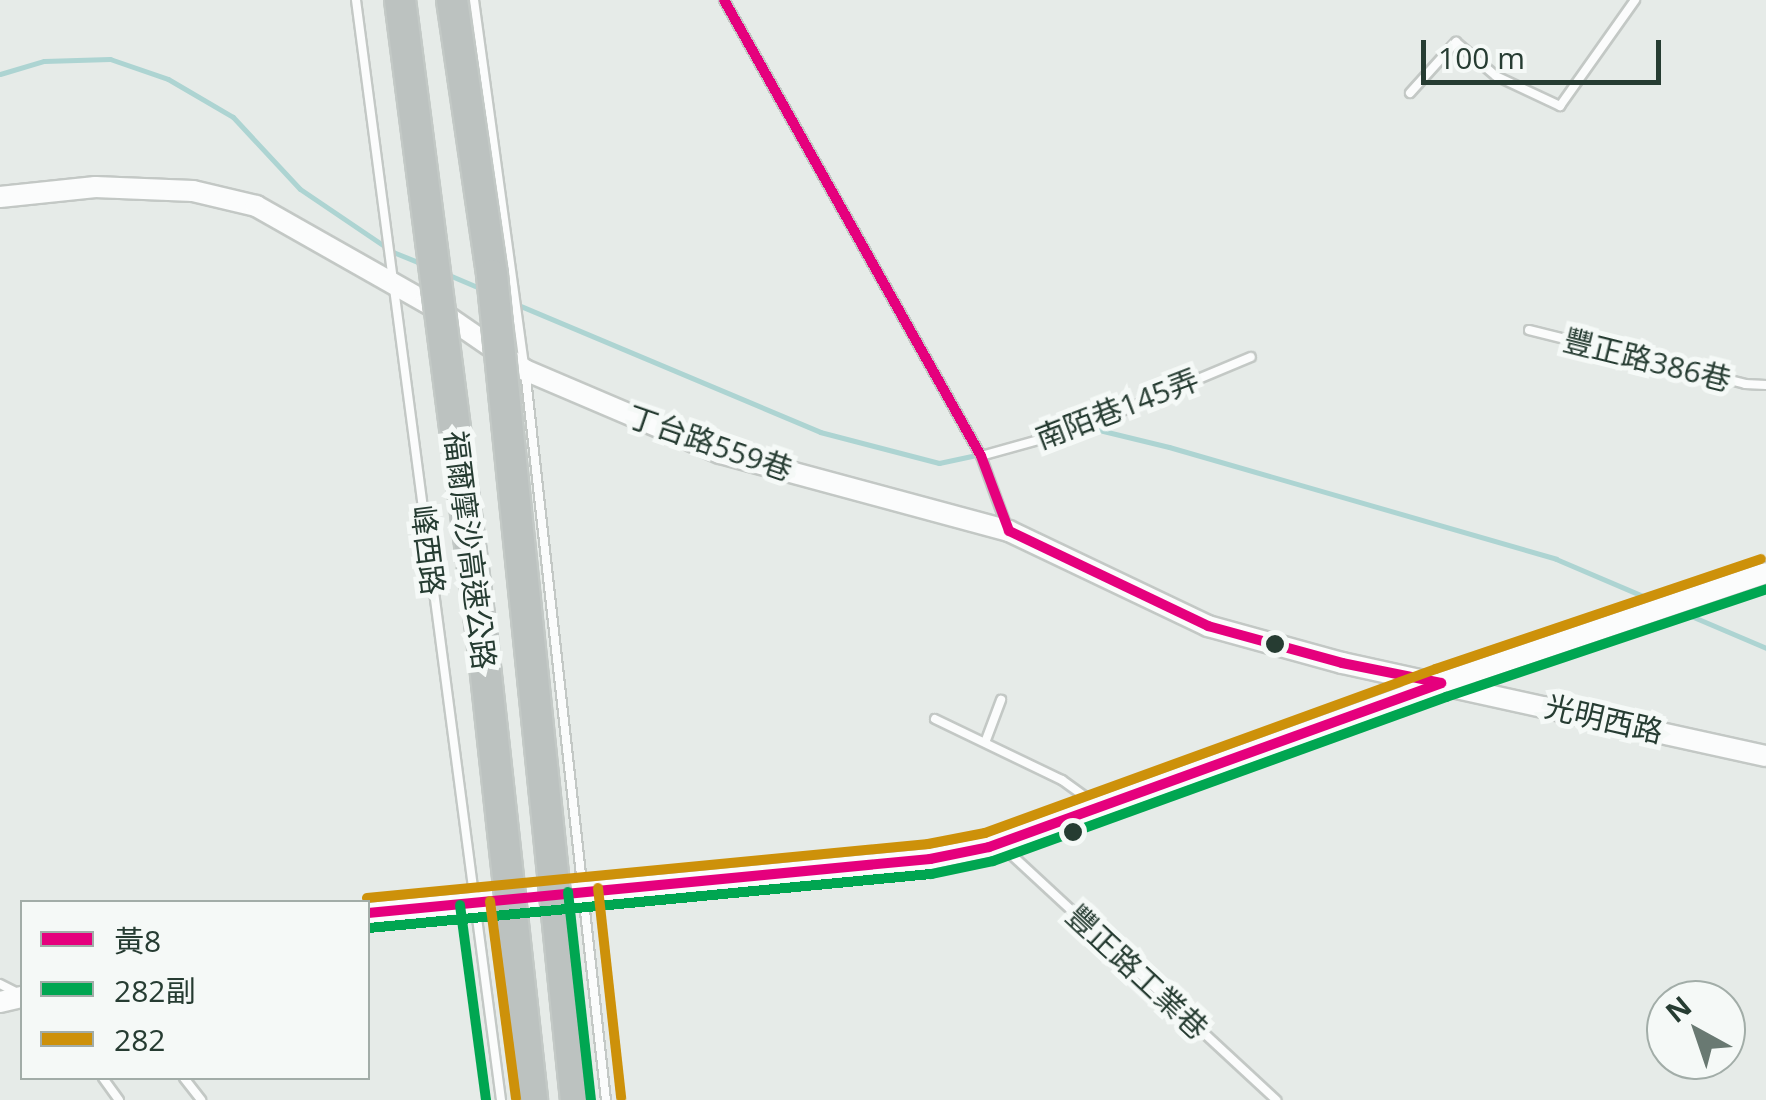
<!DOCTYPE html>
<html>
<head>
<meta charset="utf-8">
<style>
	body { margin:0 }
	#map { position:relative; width:1766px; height:1100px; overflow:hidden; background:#e6ebe8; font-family:"Open Sans","Noto Sans TC",sans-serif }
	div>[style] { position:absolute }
	.stream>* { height:5px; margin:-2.5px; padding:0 2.5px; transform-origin:2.5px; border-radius:2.5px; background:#add4d2 }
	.roads { filter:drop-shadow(2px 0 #c3c8c5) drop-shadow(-2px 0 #c3c8c5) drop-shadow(0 2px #c3c8c5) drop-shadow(0 -2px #c3c8c5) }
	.service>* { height:8px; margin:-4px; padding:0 4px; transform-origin:4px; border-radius:4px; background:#fbfcfc }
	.tertiary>* { height:20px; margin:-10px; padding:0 10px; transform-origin:10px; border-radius:10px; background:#fbfcfc }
	.bridges { filter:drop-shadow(2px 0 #c3c9c6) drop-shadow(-2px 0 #c3c9c6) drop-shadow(0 2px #c3c9c6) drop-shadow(0 -2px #c3c9c6) }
	.motorway-bridge>* { height:30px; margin:-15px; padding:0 15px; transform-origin:15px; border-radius:15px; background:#bcc2c0 }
	.bus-1>* { height:10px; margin:-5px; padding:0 5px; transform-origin:5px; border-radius:5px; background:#e5007d }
	.bus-2>* { height:10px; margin:-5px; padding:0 5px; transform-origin:5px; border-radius:5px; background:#00a651 }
	.bus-3>* { height:10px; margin:-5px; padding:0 5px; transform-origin:5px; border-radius:5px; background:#cd910a }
	.dots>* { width:28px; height:28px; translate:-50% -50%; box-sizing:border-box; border:5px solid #f5f9f7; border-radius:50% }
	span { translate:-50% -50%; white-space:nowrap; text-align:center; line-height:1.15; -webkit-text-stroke:10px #f5f9f7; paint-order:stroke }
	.street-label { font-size:30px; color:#263c32 }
	.legend { position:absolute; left:20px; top:900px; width:350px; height:180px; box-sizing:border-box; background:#f5f9f7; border:2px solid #a2ada8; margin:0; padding:12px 18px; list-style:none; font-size:30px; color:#263c32 }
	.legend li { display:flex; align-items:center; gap:20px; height:50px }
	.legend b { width:50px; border:2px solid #a2ada8 }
	.north { position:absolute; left:1646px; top:980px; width:100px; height:100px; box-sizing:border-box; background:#f5f9f7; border:2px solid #a2ada8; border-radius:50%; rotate:320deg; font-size:28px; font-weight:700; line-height:40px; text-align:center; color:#263c32 }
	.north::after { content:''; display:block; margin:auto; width:35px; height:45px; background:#697972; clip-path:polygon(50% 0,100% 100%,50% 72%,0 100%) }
	.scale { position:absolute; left:1421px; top:40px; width:240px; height:45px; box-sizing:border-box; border:5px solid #263c32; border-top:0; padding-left:12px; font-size:30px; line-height:35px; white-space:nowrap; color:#263c32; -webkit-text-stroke:8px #f5f9f7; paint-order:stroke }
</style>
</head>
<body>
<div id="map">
	<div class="stream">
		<div style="left:0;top:74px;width:46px;rotate:-16.5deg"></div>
		<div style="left:44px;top:61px;width:66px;rotate:-1.7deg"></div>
		<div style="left:110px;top:59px;width:61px;rotate:19deg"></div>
		<div style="left:168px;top:79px;width:75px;rotate:30.3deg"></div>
		<div style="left:233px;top:117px;width:98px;rotate:47.1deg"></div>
		<div style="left:300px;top:189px;width:112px;rotate:34.1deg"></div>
		<div style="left:393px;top:252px;width:35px;rotate:22deg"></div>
		<div style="left:449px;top:275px;width:39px;rotate:23deg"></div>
		<div style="left:504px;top:299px;width:343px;rotate:22.8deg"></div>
		<div style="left:820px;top:432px;width:123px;rotate:14.6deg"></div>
		<div style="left:939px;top:463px;width:43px;rotate:-12.1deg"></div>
		<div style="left:1046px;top:441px;width:54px;rotate:-11.7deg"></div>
		<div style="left:1099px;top:430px;width:72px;rotate:13.7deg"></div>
		<div style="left:1169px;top:447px;width:403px;rotate:16.1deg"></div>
		<div style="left:1556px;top:559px;width:110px;rotate:23.1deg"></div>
		<div style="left:1677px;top:610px;width:97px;rotate:23.1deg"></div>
	</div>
	<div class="roads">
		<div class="service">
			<div style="left:356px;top:0;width:1110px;rotate:82.49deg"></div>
			<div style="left:474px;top:0;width:373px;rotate:82.2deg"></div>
			<div style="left:525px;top:370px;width:734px;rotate:83.67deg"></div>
			<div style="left:724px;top:0;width:523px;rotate:60.59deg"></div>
			<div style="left:981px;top:456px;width:76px;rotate:69.9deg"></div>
			<div style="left:1410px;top:93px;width:69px;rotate:-48deg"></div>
			<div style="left:1456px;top:42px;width:52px;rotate:40.4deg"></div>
			<div style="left:1496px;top:76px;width:71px;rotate:25.1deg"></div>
			<div style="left:1560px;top:106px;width:130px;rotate:-54.7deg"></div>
			<div style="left:1529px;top:330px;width:223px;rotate:14deg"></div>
			<div style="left:1745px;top:384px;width:21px;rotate:3deg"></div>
			<div style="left:981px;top:456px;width:104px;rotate:-15.6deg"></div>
			<div style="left:1081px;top:428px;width:184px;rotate:-22.7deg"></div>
			<div style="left:935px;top:719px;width:141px;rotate:25.7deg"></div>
			<div style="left:1062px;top:780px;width:41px;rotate:36deg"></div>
			<div style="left:986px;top:740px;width:43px;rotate:-69.4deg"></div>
			<div style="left:1002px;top:846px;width:374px;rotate:42.8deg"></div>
			<div style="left:0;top:984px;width:20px;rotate:27deg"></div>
			<div style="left:103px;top:1078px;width:27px;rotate:54deg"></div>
			<div style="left:184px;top:1078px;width:28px;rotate:52deg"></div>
		</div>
		<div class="tertiary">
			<div style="left:0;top:197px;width:96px;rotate:-6deg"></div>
			<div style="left:95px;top:187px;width:98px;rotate:2.3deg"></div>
			<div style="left:193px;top:191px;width:65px;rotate:13.4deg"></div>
			<div style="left:256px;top:206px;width:195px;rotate:29.5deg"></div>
			<div style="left:426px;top:302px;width:120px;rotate:34.5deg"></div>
			<div style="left:525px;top:370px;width:212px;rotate:23.1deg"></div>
			<div style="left:720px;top:453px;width:299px;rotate:15.1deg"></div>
			<div style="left:1009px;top:531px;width:221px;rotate:25.5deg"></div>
			<div style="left:1208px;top:626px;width:139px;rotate:15.4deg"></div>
			<div style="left:1342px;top:663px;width:434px;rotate:12.4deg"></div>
			<div style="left:368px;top:913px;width:565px;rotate:-5.49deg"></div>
			<div style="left:930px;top:859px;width:60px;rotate:-11.5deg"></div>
			<div style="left:989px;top:847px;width:481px;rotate:-19.9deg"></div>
			<div style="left:1441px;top:683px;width:343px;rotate:-18.7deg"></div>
			<div style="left:0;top:1002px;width:23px;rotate:-13deg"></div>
		</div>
	</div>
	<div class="bridges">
		<div class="motorway-bridge">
			<div style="left:400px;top:0;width:643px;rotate:82.68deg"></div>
			<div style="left:482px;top:638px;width:465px;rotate:83.8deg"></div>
			<div style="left:452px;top:0;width:278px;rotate:81.7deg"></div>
			<div style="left:492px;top:275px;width:829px;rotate:84.19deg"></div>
		</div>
	</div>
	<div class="bus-1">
		<div style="left:724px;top:0;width:523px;rotate:60.59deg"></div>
		<div style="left:981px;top:456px;width:80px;rotate:69.5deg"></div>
		<div style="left:1009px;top:531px;width:221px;rotate:25.5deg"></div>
		<div style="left:1208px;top:626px;width:139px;rotate:15.4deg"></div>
		<div style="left:1342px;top:663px;width:101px;rotate:11.4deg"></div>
		<div style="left:368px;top:913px;width:565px;rotate:-5.49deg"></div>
		<div style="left:930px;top:859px;width:60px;rotate:-11.5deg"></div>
		<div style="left:989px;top:847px;width:481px;rotate:-19.9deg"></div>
	</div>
	<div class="bus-2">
		<div style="left:568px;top:892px;width:209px;rotate:83.7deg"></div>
		<div style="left:460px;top:905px;width:197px;rotate:82.4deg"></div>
		<div style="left:369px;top:928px;width:565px;rotate:-5.49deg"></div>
		<div style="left:931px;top:874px;width:63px;rotate:-11.8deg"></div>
		<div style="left:993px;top:861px;width:482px;rotate:-19.9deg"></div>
		<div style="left:1446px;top:697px;width:338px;rotate:-18.6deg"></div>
	</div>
	<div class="bus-3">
		<div style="left:598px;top:888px;width:211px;rotate:83.7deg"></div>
		<div style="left:367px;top:898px;width:564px;rotate:-5.5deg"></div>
		<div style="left:928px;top:844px;width:58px;rotate:-10.9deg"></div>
		<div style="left:985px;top:833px;width:480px;rotate:-20deg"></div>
		<div style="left:1436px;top:669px;width:343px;rotate:-18.7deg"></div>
		<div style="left:490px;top:901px;width:199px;rotate:82.5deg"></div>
	</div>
	<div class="dots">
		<div style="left:1275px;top:644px;background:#263c32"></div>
		<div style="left:1073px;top:832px;background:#263c32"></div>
	</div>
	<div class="street-label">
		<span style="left:1647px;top:360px;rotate:14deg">豐正路386巷</span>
		<span style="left:1117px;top:409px;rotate:-21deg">南陌巷145弄</span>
		<span style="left:710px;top:443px;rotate:19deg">丁台路559巷</span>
		<span style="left:428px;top:550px;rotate:83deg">峰西路</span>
		<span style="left:470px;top:550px;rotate:83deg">福爾摩沙高速公路</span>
		<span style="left:1604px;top:719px;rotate:13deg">光明西路</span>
		<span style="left:1137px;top:972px;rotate:43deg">豐正路工業巷</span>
	</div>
	<ul class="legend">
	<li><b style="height:12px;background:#e5007d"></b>黃8</li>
	<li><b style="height:12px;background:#00a651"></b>282副</li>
	<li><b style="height:12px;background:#cd910a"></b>282</li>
	</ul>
	<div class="north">N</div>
	<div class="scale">100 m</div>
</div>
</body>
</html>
